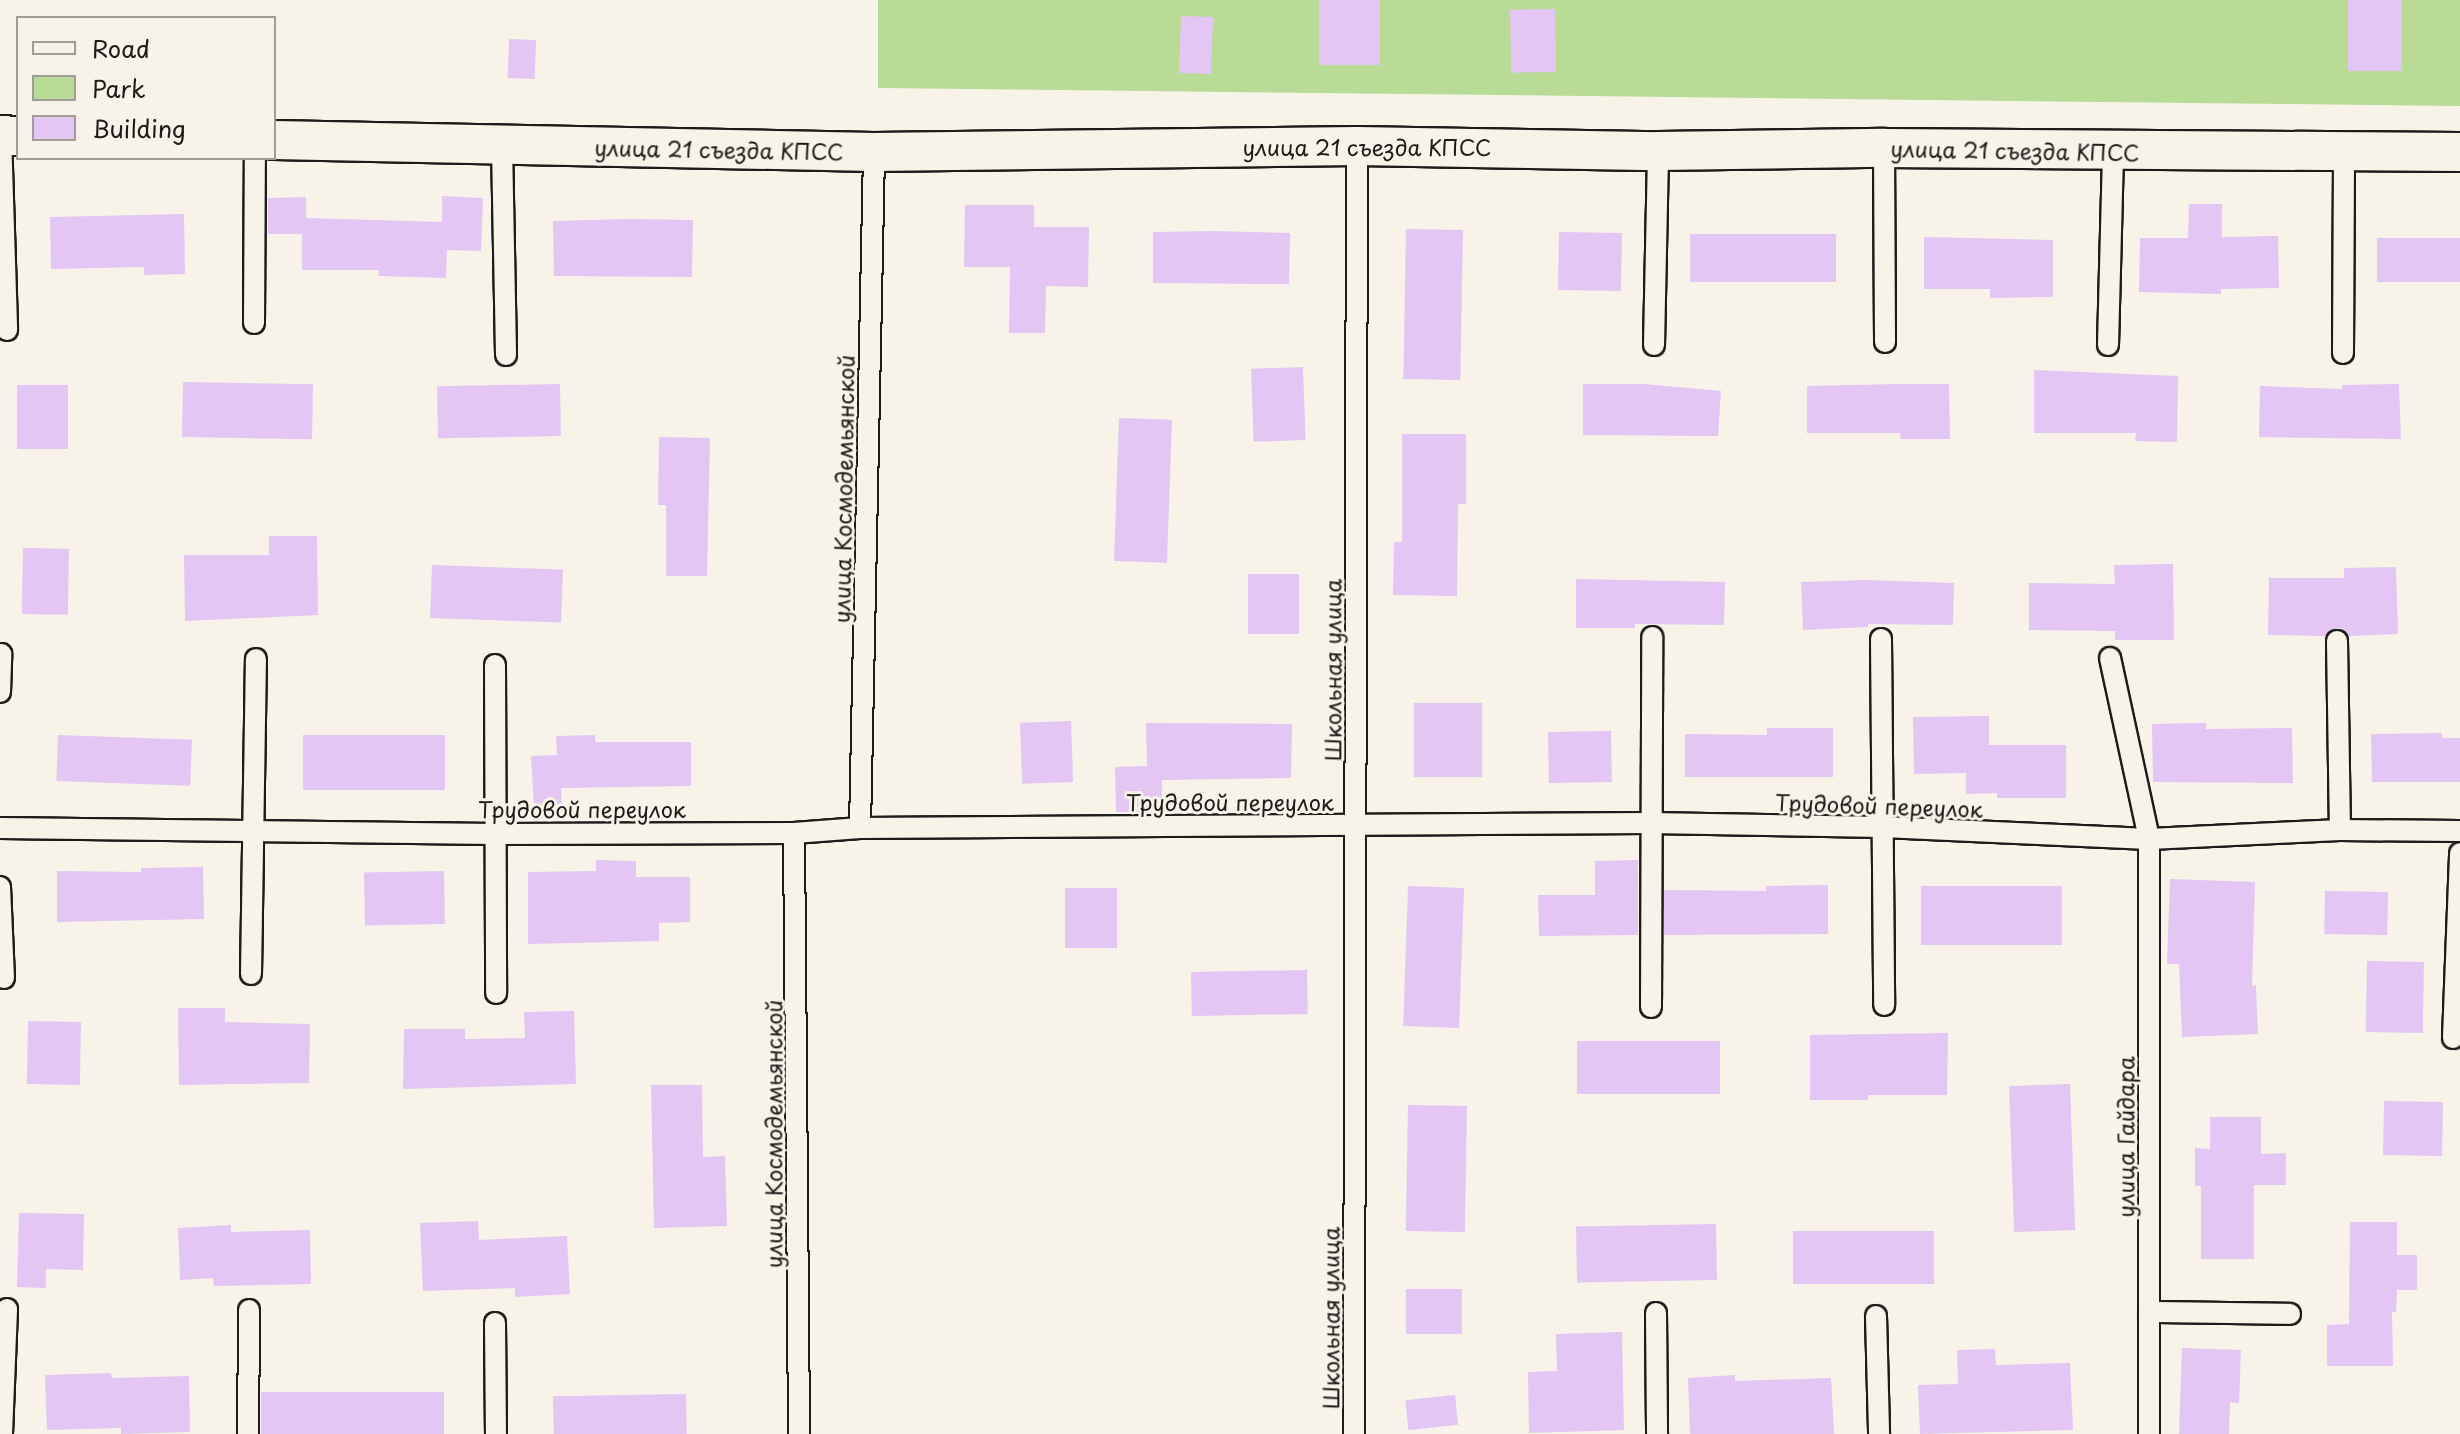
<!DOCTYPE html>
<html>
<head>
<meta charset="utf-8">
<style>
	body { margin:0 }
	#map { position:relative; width:2460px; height:1434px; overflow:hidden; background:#f7f3e8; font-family:"Playpen Sans",sans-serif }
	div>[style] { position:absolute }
	.green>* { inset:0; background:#b8db95 }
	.building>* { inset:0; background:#e3c6f3; transform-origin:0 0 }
	.roads { filter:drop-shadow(2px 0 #1c1c1c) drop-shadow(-2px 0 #1c1c1c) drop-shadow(0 2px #1c1c1c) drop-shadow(0 -2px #1c1c1c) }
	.service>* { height:20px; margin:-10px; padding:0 10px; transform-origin:10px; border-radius:10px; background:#f7f3e8 }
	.minor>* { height:38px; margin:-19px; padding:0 19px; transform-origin:19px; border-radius:19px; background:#f7f3e8 }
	span { translate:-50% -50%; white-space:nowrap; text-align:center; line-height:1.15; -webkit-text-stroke:6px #f7f3e8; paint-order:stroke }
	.street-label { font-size:22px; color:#1c1c1c }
	.legend { position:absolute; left:16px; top:16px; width:260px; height:144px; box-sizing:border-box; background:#f7f3e8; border:2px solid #9f9d96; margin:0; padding:10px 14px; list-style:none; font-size:24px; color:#1c1c1c }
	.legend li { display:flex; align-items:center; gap:16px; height:40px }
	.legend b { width:40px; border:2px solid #9f9d96 }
</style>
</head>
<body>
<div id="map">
	<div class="green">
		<div style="clip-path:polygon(878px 0,2460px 0,2460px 106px,878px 88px)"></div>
	</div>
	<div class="building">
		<div style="left:1319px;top:0;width:61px;height:65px"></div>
		<div style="left:2348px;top:0;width:54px;height:71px"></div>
		<div style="left:1555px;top:9px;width:63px;height:45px;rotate:89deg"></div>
		<div style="left:1181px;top:16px;width:32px;height:57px;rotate:2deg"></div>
		<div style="left:509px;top:39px;width:27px;height:39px;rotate:2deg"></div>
		<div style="clip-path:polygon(442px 196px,483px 198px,481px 251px,447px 250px,446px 278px,378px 276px,379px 270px,302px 270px,302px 234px,268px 234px,268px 198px,306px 197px,306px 218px,442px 222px)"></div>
		<div style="clip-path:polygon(2189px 204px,2222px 204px,2222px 237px,2278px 236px,2279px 288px,2221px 289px,2221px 294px,2139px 292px,2140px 238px,2188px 238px)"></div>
		<div style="clip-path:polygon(965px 205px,1034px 205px,1034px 227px,1089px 227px,1088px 287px,1046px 286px,1045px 333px,1009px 333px,1010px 267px,964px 267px)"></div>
		<div style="clip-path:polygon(184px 214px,185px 274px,144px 275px,144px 267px,51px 269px,50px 217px)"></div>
		<div style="clip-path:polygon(629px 219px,693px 220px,692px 277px,554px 276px,553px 221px)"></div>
		<div style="left:1406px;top:229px;width:57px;height:150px;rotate:1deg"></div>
		<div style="clip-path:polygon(1214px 231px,1290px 233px,1289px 284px,1153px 283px,1153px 232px)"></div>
		<div style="left:1559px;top:232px;width:63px;height:58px;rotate:1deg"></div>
		<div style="left:1690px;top:234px;width:146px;height:48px"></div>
		<div style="clip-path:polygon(1924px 237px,2053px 240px,2053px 297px,1990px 298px,1990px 289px,1924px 289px)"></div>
		<div style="left:2377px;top:238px;width:83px;height:44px"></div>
		<div style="left:1303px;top:367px;width:73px;height:52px;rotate:88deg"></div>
		<div style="clip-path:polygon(2034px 370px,2178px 376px,2177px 442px,2135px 441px,2136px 433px,2034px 433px)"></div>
		<div style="left:183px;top:382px;width:130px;height:55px;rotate:1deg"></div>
		<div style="left:560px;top:384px;width:52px;height:123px;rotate:89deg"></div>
		<div style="clip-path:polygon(1583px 384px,1644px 384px,1721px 391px,1718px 436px,1583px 435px)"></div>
		<div style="clip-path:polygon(1900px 384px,1949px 384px,1950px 439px,1901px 439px,1900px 433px,1807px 433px,1807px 386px)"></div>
		<div style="clip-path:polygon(2399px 384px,2401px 439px,2259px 437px,2260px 386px,2342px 389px,2342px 385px)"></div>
		<div style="left:17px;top:385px;width:51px;height:64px"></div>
		<div style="left:1119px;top:418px;width:53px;height:143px;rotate:2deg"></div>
		<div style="clip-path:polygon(1402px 434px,1466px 434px,1466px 504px,1458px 504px,1457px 596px,1393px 595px,1394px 542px,1402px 542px)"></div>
		<div style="clip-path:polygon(659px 437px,710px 438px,707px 576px,666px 576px,666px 505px,658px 505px)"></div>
		<div style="clip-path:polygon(269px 536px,317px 536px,318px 615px,185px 621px,184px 555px,269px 555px)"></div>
		<div style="left:23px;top:548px;width:46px;height:66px;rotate:1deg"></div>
		<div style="clip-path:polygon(2173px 564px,2174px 640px,2115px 640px,2115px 631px,2029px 630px,2029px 583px,2115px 584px,2114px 565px)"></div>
		<div style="left:432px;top:565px;width:131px;height:53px;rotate:2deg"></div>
		<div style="clip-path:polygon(2396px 567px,2398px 634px,2349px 636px,2338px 628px,2325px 636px,2268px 635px,2269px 578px,2344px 578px,2344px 568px)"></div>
		<div style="left:1248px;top:574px;width:51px;height:60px"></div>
		<div style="clip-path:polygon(1576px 579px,1725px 582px,1724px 625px,1635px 624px,1635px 628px,1576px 628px)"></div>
		<div style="clip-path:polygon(1866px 580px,1954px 583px,1953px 625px,1868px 624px,1868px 627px,1803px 630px,1801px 582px)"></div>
		<div style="left:1414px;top:703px;width:68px;height:74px"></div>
		<div style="clip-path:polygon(1989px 716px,1989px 745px,2066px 745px,2066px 798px,1997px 798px,1997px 793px,1966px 794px,1966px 773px,1914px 774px,1913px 717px)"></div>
		<div style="left:1071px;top:721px;width:61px;height:51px;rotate:88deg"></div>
		<div style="clip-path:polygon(1146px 723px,1292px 724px,1291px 778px,1162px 780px,1162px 811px,1116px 812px,1115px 767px,1147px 766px)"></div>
		<div style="clip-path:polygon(2206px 723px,2206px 729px,2292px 728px,2293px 783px,2153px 782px,2152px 724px)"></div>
		<div style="clip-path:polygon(1767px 728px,1833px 728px,1833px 777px,1685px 777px,1685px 734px,1767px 735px)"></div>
		<div style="left:1611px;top:731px;width:51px;height:63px;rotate:89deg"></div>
		<div style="clip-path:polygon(2442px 733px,2442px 738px,2460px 738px,2460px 782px,2372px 782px,2371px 734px)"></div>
		<div style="left:58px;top:735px;width:134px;height:46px;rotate:2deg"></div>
		<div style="left:445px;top:735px;width:55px;height:142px;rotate:90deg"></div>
		<div style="clip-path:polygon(595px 735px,595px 742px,691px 742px,691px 786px,561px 788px,562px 804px,534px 806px,531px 756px,557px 755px,556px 736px)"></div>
		<div style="clip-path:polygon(596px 860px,636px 861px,636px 877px,690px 877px,690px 922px,659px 923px,659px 941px,528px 944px,528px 872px,596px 871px)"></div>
		<div style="clip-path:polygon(1638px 860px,1638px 935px,1539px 936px,1538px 895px,1595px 895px,1595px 861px)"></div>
		<div style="clip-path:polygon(203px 867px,204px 919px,57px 922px,57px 871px,141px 872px,141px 868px)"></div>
		<div style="left:444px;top:871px;width:53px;height:80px;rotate:89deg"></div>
		<div style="clip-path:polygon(2170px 879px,2255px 882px,2252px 986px,2256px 985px,2258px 1034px,2182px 1037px,2179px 964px,2167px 964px)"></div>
		<div style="clip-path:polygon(1828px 885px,1828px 934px,1664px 935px,1664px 890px,1766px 891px,1766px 886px)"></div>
		<div style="left:1921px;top:886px;width:141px;height:59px"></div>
		<div style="left:1065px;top:888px;width:52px;height:60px"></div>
		<div style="left:1464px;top:888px;width:140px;height:56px;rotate:92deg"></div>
		<div style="left:2325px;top:891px;width:63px;height:43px;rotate:1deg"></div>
		<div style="left:2367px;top:961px;width:57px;height:71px;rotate:1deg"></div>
		<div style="left:1307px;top:970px;width:44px;height:116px;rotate:89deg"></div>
		<div style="clip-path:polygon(178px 1008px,225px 1008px,225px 1022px,310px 1024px,309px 1083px,179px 1085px)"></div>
		<div style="clip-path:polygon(574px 1011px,576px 1084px,403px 1089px,404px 1029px,465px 1029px,465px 1039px,525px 1038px,524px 1012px)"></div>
		<div style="left:28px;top:1021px;width:53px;height:63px;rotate:1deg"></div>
		<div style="clip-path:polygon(1948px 1033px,1947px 1095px,1868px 1095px,1868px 1100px,1810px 1100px,1810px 1035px)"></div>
		<div style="left:1720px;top:1041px;width:53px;height:143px;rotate:90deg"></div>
		<div style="left:2070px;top:1084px;width:146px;height:61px;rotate:88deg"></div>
		<div style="clip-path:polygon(651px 1085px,702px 1085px,703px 1157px,725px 1156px,727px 1226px,654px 1228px)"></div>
		<div style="left:2384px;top:1101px;width:59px;height:54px;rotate:1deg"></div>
		<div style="left:1408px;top:1105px;width:59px;height:126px;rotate:1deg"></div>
		<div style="clip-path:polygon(2210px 1117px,2261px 1117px,2261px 1154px,2286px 1153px,2286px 1185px,2254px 1185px,2254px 1259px,2201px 1259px,2201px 1186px,2195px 1186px,2195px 1148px,2210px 1149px)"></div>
		<div style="clip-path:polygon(19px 1213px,84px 1214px,83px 1270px,46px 1269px,46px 1288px,17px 1287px)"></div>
		<div style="clip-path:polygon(478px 1221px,479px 1240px,567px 1236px,570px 1294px,515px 1297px,515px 1288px,423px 1291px,420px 1223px)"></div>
		<div style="clip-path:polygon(2350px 1222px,2397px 1222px,2397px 1255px,2417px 1255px,2417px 1290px,2397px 1290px,2396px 1312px,2392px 1312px,2393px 1366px,2327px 1366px,2327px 1325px,2349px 1324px)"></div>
		<div style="left:1716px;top:1224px;width:56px;height:140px;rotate:89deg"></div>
		<div style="clip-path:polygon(231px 1225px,231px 1232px,310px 1230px,311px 1284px,214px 1286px,213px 1278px,180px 1280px,178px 1228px)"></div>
		<div style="left:1934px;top:1231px;width:53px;height:141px;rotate:90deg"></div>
		<div style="left:1406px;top:1289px;width:56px;height:45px"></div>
		<div style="clip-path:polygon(1622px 1332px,1624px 1430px,1529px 1433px,1528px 1372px,1557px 1371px,1556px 1334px)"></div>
		<div style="clip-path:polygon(2182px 1348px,2241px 1350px,2239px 1403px,2230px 1402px,2229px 1434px,2179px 1434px)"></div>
		<div style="clip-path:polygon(1995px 1349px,1996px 1365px,2070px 1363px,2073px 1430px,1920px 1434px,1918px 1385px,1958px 1384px,1957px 1350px)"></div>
		<div style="clip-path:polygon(111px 1373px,112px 1378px,189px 1376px,190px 1432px,121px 1434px,121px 1428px,47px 1430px,45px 1375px)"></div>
		<div style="clip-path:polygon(1735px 1375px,1735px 1381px,1831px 1378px,1834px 1434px,1690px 1434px,1688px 1378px)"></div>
		<div style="left:261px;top:1392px;width:183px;height:42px"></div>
		<div style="left:686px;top:1394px;width:40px;height:133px;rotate:89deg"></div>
		<div style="left:1455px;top:1395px;width:30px;height:50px;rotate:84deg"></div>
	</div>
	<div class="roads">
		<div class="service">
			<div style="left:1px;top:135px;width:195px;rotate:88.2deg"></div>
			<div style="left:502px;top:145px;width:210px;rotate:88.9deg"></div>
			<div style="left:1884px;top:148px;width:194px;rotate:89.7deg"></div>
			<div style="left:254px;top:323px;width:165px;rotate:-89.7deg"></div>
			<div style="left:1654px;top:345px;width:194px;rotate:-88.8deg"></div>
			<div style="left:2108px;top:345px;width:194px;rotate:-88.5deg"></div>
			<div style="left:2343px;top:353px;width:201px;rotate:-89.7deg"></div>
			<div style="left:1881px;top:639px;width:366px;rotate:89.5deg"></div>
			<div style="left:2337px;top:641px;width:189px;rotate:89.1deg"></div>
			<div style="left:2110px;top:658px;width:185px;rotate:77.8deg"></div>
			<div style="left:2149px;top:839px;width:595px;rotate:90deg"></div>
			<div style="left:495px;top:665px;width:328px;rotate:89.8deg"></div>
			<div style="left:0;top:692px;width:38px;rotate:-88deg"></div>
			<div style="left:0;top:828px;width:494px;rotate:0.7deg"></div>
			<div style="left:494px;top:834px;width:300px;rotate:-0.2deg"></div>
			<div style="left:794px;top:833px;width:66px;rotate:-4.3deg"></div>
			<div style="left:860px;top:828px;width:790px;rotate:-0.36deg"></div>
			<div style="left:1650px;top:823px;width:233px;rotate:1deg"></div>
			<div style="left:1883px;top:827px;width:266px;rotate:2.6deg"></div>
			<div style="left:2149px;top:839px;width:191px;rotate:-2.7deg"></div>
			<div style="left:2340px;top:830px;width:120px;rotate:0.5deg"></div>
			<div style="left:860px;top:828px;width:676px;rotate:-88.81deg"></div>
			<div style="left:794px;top:833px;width:601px;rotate:89.52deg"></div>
			<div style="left:0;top:887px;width:91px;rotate:87.5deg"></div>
			<div style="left:251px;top:974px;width:315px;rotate:-89.1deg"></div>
			<div style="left:1651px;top:1007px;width:370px;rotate:-89.8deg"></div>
			<div style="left:2453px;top:1038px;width:185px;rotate:-87.8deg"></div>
			<div style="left:2149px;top:1312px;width:141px;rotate:0.8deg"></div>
			<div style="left:1656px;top:1313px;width:121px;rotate:89.5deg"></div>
			<div style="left:1876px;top:1316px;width:118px;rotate:88.5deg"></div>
			<div style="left:495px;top:1323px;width:111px;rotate:89.5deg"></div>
			<div style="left:2px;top:1434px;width:125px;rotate:-87.7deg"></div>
			<div style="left:248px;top:1434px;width:124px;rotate:-89.5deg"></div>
			<div style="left:1354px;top:1434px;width:1288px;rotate:-89.87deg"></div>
		</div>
		<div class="minor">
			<div style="left:0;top:135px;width:18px;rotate:3deg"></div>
			<div style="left:274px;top:140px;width:600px;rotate:1.15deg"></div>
			<div style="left:874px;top:152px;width:483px;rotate:-0.7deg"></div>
			<div style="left:1357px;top:146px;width:301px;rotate:1deg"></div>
			<div style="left:1658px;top:151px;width:226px;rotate:-0.8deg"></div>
			<div style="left:1884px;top:148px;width:576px;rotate:0.4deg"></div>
		</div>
	</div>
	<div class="street-label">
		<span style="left:1367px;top:147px">улица 21 съезда КПСС</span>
		<span style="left:719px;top:149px;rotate:1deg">улица 21 съезда КПСС</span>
		<span style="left:2015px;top:150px;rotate:1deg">улица 21 съезда КПСС</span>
		<span style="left:843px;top:489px;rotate:-89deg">улица Космодемьянской</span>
		<span style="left:1332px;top:670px;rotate:-90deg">Школьная улица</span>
		<span style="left:1230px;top:802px">Трудовой переулок</span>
		<span style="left:1879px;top:805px;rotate:2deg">Трудовой переулок</span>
		<span style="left:582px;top:809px">Трудовой переулок</span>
		<span style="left:773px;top:1134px;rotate:-90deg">улица Космодемьянской</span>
		<span style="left:2125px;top:1137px;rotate:-90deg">улица Гайдара</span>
		<span style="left:1330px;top:1318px;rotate:-90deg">Школьная улица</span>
	</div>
	<ul class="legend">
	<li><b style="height:10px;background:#f7f3e8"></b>Road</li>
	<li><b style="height:22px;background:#b8db95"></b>Park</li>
	<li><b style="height:22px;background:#e3c6f3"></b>Building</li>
	</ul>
</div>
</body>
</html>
